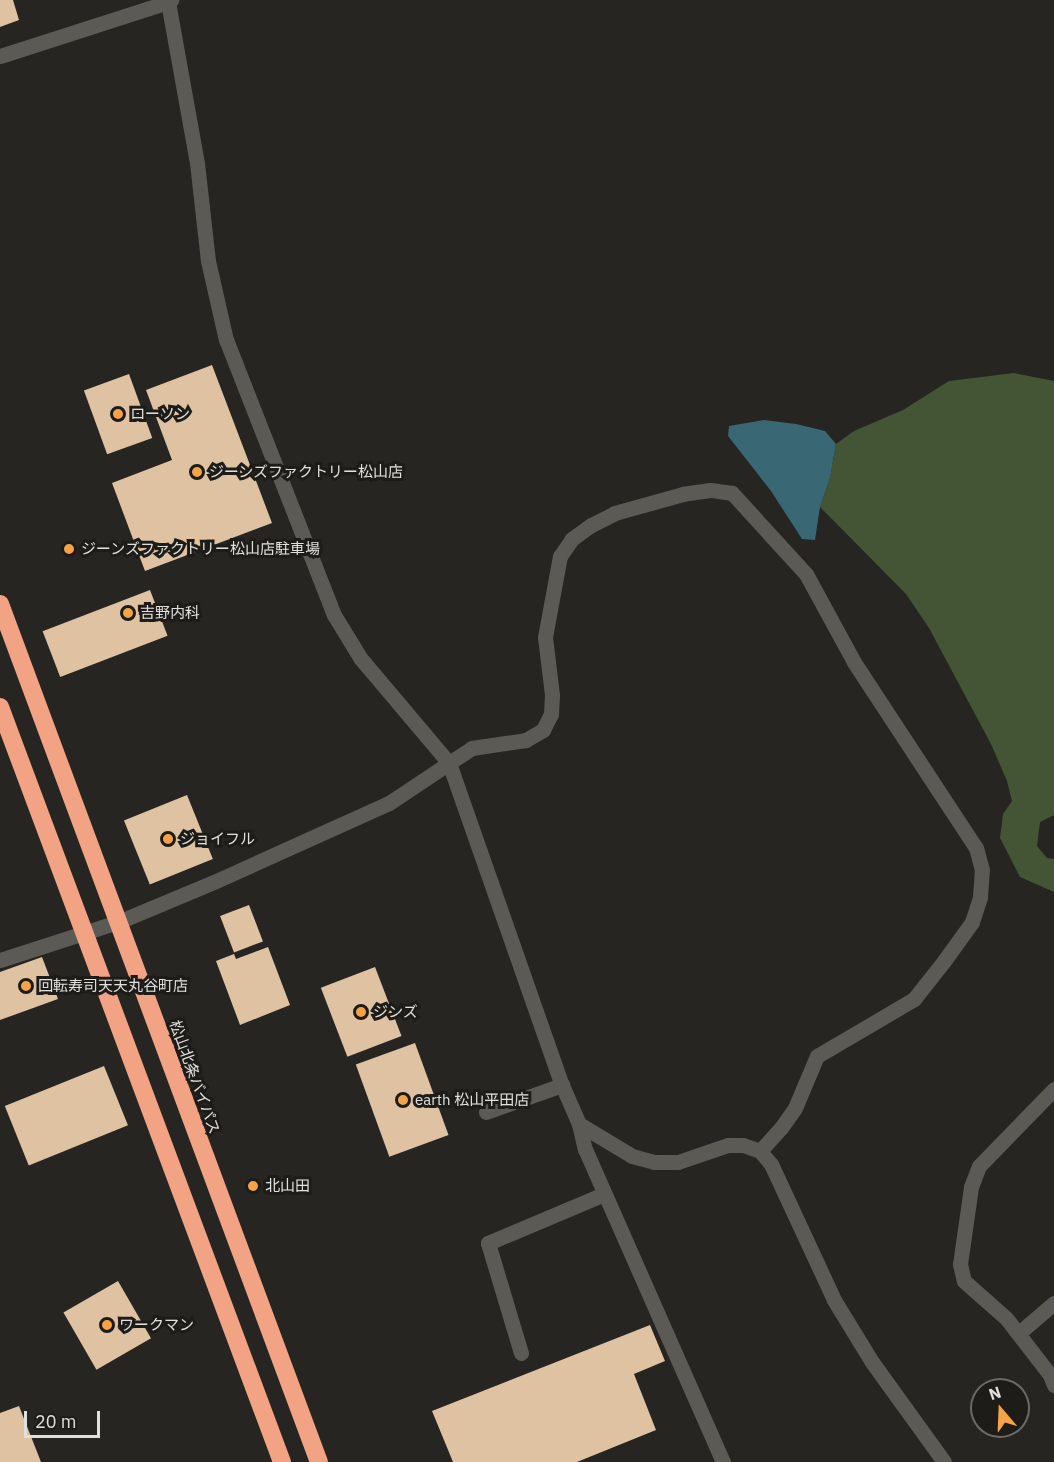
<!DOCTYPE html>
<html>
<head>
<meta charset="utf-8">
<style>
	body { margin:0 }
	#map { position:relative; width:1054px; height:1462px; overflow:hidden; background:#262522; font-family:"IBM Plex Sans","Noto Sans JP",sans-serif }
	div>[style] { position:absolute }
	.forest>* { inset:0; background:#445536 }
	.water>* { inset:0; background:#3a6774 }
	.building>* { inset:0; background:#dfc2a2; transform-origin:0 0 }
	.street>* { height:15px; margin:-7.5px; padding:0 7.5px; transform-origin:7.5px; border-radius:7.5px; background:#5b5a55 }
	.highway>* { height:18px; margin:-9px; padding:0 9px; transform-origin:9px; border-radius:9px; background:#f1a384 }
	.dots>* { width:16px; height:16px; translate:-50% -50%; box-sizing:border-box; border:3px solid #1d1c18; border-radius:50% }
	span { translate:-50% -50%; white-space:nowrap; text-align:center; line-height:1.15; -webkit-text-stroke:6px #1d1c18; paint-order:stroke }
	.poi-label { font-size:15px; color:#e0e0dd }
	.left { translate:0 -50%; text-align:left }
	.street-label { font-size:15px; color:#e0e0dd }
	.north { position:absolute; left:970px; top:1378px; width:60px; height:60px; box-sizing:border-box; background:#1d1c18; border:2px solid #6b6a67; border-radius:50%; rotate:341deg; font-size:16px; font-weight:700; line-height:24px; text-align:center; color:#e0e0dd }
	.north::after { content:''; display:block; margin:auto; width:21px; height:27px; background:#f6a247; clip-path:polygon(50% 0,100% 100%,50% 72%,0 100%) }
	.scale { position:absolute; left:24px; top:1411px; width:76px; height:27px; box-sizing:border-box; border:3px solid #e0e0dd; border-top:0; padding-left:8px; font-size:18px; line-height:21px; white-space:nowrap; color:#e0e0dd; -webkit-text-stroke:4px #1d1c18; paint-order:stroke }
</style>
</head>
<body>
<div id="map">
	<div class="forest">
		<div style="clip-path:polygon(1014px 373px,1054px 381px,1054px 815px,1040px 822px,1037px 846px,1047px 858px,1054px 859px,1054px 892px,1020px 877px,1000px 838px,1003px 814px,1012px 801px,1007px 781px,991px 744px,929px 628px,906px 594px,820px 507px,830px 478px,836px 444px,854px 431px,903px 410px,949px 381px)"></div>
	</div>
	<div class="water">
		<div style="clip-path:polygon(764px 420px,796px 424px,825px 431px,836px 444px,830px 478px,820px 507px,815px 540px,802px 539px,771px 491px,728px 436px,729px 426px)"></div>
	</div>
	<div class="building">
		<div style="clip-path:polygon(0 0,13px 0,19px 20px,0 27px)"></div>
		<div style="clip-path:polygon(212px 365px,272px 523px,145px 571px,112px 483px,172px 460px,146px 390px)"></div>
		<div style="left:129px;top:374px;width:68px;height:48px;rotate:70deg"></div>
		<div style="left:150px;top:590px;width:49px;height:115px;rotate:69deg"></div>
		<div style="left:187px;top:795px;width:69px;height:68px;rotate:68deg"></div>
		<div style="left:249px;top:905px;width:39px;height:31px;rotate:69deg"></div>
		<div style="clip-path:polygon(268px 947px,290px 1005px,240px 1025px,216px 961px,234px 954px,236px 959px)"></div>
		<div style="clip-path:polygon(42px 957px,58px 999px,0 1020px,0 972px)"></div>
		<div style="left:375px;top:967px;width:74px;height:58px;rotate:69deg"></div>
		<div style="left:415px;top:1043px;width:98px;height:63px;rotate:70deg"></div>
		<div style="left:104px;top:1066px;width:64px;height:107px;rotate:68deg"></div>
		<div style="left:118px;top:1281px;width:66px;height:63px;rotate:60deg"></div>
		<div style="clip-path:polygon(650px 1325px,665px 1361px,634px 1374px,656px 1430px,577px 1462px,453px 1462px,432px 1411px)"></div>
		<div style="clip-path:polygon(19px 1406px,41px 1462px,0 1462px,0 1413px)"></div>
	</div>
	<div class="street">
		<div style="left:0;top:56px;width:176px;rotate:-17.8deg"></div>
		<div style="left:0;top:960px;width:124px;rotate:-17.9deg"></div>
		<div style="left:118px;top:922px;width:106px;rotate:-22.7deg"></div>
		<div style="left:216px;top:881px;width:190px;rotate:-24.3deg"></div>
		<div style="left:389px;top:803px;width:72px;rotate:-33.7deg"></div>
		<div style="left:449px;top:763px;width:136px;rotate:-130.2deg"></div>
		<div style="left:361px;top:659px;width:52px;rotate:-121.5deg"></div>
		<div style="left:334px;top:615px;width:295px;rotate:-111.4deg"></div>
		<div style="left:226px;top:340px;width:81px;rotate:-102.8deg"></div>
		<div style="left:208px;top:261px;width:99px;rotate:-96.4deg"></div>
		<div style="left:197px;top:163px;width:164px;rotate:-100.2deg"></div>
		<div style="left:168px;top:2px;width:4px;rotate:-34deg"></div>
		<div style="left:1054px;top:1089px;width:107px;rotate:134.2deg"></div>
		<div style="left:979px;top:1166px;width:22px;rotate:111deg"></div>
		<div style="left:971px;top:1187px;width:78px;rotate:98.1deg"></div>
		<div style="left:960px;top:1264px;width:17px;rotate:77deg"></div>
		<div style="left:964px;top:1281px;width:56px;rotate:41.4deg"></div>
		<div style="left:1006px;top:1318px;width:72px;rotate:52.3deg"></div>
		<div style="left:1050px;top:1375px;width:11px;rotate:68deg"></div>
		<div style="left:486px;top:1112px;width:81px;rotate:-19.6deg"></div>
		<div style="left:579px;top:1124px;width:26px;rotate:77deg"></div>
		<div style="left:585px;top:1149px;width:342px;rotate:66.2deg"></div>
		<div style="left:760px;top:1151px;width:31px;rotate:-48deg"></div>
		<div style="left:781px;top:1128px;width:24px;rotate:-55deg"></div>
		<div style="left:795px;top:1108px;width:56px;rotate:-67.1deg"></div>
		<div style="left:817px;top:1056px;width:113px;rotate:-30.4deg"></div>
		<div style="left:914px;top:999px;width:48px;rotate:-51.7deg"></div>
		<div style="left:944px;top:961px;width:48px;rotate:-54.3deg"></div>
		<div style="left:972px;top:922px;width:26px;rotate:-72deg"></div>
		<div style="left:980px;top:897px;width:27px;rotate:-86deg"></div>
		<div style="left:982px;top:870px;width:23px;rotate:-105deg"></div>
		<div style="left:976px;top:848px;width:222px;rotate:-123.3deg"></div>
		<div style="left:854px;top:662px;width:100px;rotate:-118.6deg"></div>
		<div style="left:806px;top:574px;width:110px;rotate:-132.4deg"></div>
		<div style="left:732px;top:493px;width:22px;rotate:-172deg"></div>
		<div style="left:710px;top:490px;width:27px;rotate:172deg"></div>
		<div style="left:683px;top:494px;width:71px;rotate:164.4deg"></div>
		<div style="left:615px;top:513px;width:27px;rotate:153deg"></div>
		<div style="left:591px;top:525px;width:24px;rotate:144deg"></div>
		<div style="left:572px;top:539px;width:21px;rotate:125deg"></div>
		<div style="left:560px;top:556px;width:82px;rotate:100.5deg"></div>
		<div style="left:545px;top:637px;width:58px;rotate:83.1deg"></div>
		<div style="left:552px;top:695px;width:19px;rotate:93deg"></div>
		<div style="left:551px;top:714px;width:18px;rotate:117deg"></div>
		<div style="left:543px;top:730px;width:20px;rotate:150deg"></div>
		<div style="left:526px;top:740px;width:55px;rotate:171.6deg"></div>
		<div style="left:472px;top:748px;width:27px;rotate:147deg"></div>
		<div style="left:449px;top:763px;width:341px;rotate:70.7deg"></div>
		<div style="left:562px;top:1085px;width:43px;rotate:66.4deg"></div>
		<div style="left:579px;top:1124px;width:62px;rotate:31.1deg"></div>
		<div style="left:632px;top:1156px;width:23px;rotate:15deg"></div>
		<div style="left:654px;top:1162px;width:24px"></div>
		<div style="left:678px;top:1162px;width:53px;rotate:-18.8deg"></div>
		<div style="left:728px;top:1145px;width:15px"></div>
		<div style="left:743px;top:1145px;width:18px;rotate:19deg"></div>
		<div style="left:760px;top:1151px;width:17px;rotate:50deg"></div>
		<div style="left:771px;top:1164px;width:150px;rotate:65.1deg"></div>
		<div style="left:834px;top:1300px;width:73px;rotate:58.5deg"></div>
		<div style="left:872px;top:1362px;width:123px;rotate:54.2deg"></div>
		<div style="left:1019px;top:1333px;width:46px;rotate:-40.6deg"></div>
		<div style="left:521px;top:1353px;width:115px;rotate:-106.7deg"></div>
		<div style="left:488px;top:1243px;width:126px;rotate:-22.9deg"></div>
	</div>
	<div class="highway">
		<div style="left:0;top:604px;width:915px;rotate:69.61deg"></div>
		<div style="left:0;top:707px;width:806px;rotate:69.52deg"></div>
	</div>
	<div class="dots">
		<div style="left:118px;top:414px;background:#f6a247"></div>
		<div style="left:197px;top:472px;background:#f6a247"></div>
		<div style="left:69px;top:549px;background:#f6a247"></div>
		<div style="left:128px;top:613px;background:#f6a247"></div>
		<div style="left:168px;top:839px;background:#f6a247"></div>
		<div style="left:26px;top:986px;background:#f6a247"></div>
		<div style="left:361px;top:1012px;background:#f6a247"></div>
		<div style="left:403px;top:1100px;background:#f6a247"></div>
		<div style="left:253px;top:1186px;background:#f6a247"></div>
		<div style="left:107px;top:1325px;background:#f6a247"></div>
	</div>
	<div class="poi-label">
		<span class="left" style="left:130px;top:414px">ローソン</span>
		<span class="left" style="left:209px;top:472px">ジーンズファクトリー松山店</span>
		<span class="left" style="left:81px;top:549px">ジーンズファクトリー松山店駐車場</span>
		<span class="left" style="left:140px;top:613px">吉野内科</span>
		<span class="left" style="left:180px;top:839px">ジョイフル</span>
		<span class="left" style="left:38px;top:986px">回転寿司天天丸谷町店</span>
		<span class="left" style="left:373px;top:1012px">ジンズ</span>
		<span class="left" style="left:415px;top:1100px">earth 松山平田店</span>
		<span class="left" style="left:265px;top:1186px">北山田</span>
		<span class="left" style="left:119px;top:1325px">ワークマン</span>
	</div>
	<div class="street-label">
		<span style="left:195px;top:1077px;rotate:70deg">松山北条バイパス</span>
	</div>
	<div class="north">N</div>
	<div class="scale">20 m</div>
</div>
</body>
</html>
